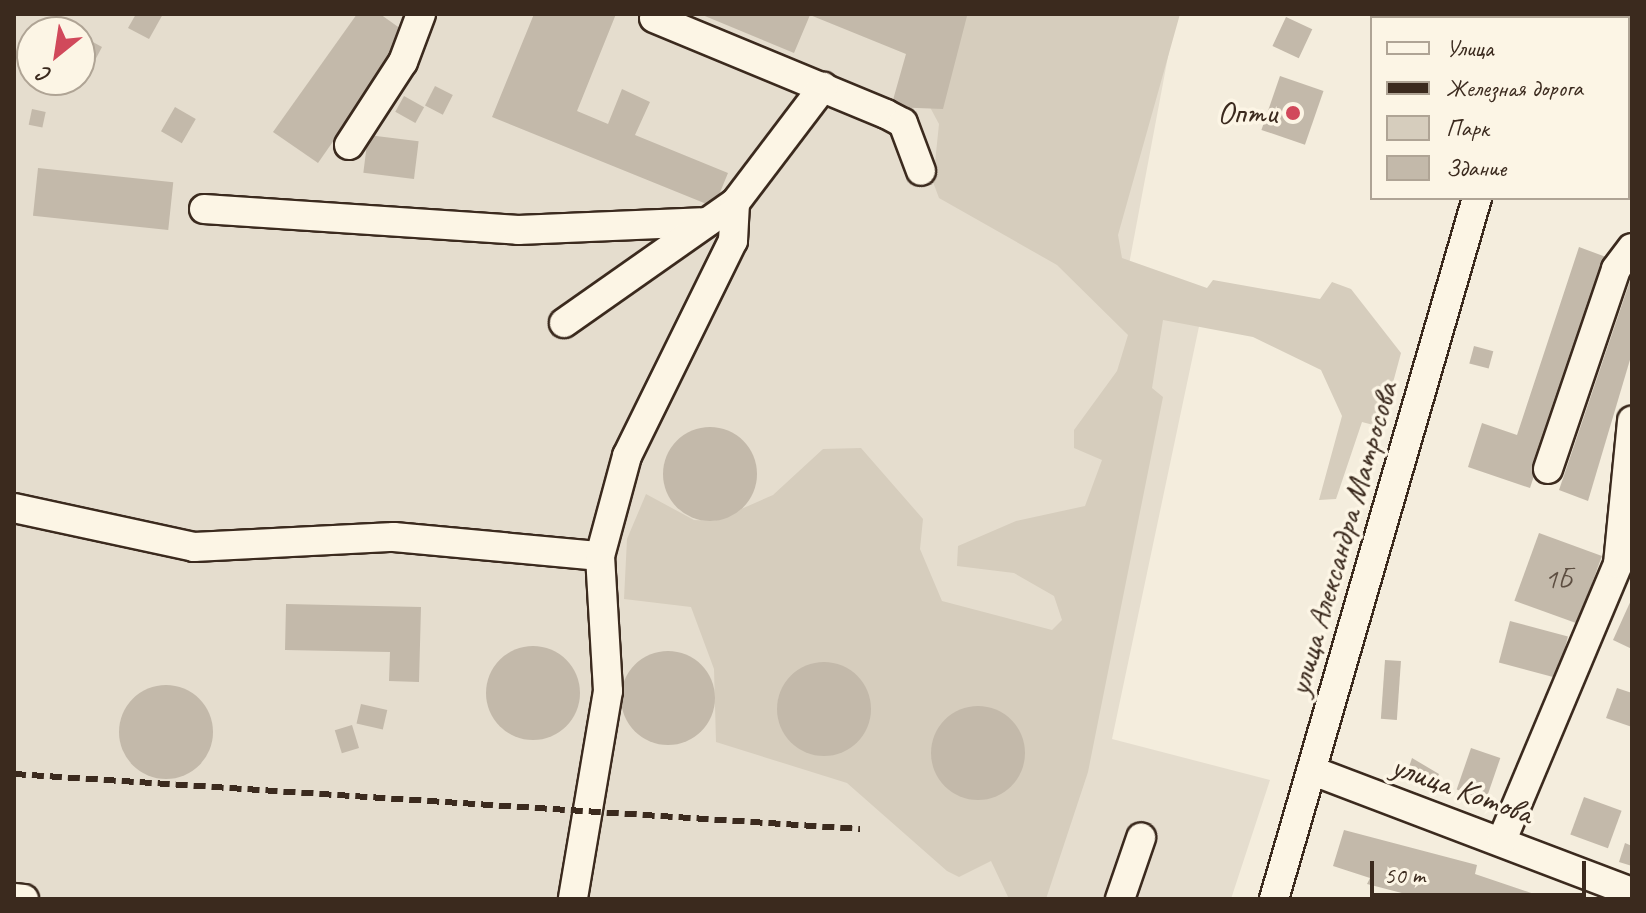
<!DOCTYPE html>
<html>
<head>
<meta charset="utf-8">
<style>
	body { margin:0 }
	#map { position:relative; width:1646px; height:913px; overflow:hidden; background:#f4eddd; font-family:Caveat,sans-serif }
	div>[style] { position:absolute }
	.built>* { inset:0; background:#e5ddce }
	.green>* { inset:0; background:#d6cdbd }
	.building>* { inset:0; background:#c3b9aa; transform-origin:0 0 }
	.round { border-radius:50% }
	.roads { filter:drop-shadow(2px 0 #3b2a1e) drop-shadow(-2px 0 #3b2a1e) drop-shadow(0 2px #3b2a1e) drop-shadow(0 -2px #3b2a1e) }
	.minor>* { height:28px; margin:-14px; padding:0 14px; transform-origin:14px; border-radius:14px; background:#fcf5e5 }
	.rail>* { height:6px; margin-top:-3px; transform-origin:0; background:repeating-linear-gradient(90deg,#3b2a1e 0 12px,transparent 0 18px) }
	.dots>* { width:22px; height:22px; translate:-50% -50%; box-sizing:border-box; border:4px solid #fcf5e5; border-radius:50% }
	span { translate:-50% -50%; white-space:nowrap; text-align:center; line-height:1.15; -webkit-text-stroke:7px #fcf5e5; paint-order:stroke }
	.number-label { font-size:28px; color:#5d4e41 }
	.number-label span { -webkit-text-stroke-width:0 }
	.poi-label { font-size:32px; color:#3b2a1e }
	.right { translate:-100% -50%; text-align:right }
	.street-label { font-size:32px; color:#3b2a1e }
	.frame { position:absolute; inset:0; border:16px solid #3b2a1e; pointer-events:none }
	.legend { position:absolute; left:1370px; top:16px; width:260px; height:184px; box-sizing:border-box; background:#fcf5e5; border:2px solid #afa495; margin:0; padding:10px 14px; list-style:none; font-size:24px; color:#3b2a1e }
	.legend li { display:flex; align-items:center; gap:16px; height:40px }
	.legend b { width:40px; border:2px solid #afa495 }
	.north { position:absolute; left:16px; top:16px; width:80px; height:80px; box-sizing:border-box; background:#fcf5e5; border:2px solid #afa495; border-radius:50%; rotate:210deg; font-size:22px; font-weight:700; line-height:32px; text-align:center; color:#3b2a1e }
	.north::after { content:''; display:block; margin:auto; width:28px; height:36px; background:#d1495b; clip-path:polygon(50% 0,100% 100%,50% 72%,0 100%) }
	.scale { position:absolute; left:1370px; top:861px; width:216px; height:36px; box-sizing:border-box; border:4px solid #3b2a1e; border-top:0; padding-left:10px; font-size:24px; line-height:28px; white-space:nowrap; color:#3b2a1e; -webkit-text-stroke:6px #fcf5e5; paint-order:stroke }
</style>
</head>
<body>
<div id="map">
	<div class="built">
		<div style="clip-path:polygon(evenodd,14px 14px,1176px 14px,1124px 291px,1201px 317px,1112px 739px,1270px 780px,1231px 899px,14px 899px,14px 14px,32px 32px,80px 32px,80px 80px,32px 80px,32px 32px)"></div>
	</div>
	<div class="green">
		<div style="clip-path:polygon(943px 14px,1180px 14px,1118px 235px,1122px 258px,1207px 288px,1213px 280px,1320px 299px,1332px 282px,1351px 289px,1401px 353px,1381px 427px,1362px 422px,1336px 499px,1319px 500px,1342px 416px,1321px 370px,1253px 337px,1163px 320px,1152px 388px,1163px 397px,1088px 772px,1046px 899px,1009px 899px,991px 861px,959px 877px,947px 871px,847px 783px,716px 742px,714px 669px,691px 607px,624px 599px,627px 539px,646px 494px,694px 520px,714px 521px,773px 495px,823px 449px,861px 448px,923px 519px,920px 549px,942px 601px,1052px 630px,1062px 620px,1054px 596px,1014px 573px,957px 566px,958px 546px,1016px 521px,1085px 506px,1102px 460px,1074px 448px,1074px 430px,1117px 371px,1128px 335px,1057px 265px,939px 198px,933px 182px,939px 124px,924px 96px)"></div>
	</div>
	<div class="building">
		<div style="clip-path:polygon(136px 14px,163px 14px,149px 39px,128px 28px)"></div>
		<div style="clip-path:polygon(357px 14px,380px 14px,408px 34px,318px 163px,273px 132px)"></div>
		<div style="clip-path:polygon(534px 14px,616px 14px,577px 111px,608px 124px,622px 89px,650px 102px,635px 135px,728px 173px,714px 207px,492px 117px)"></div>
		<div style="clip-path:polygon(700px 14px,962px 14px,967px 16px,943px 109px,891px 107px,906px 54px,810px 15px,794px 53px)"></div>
		<div style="left:1286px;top:17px;width:29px;height:32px;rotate:25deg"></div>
		<div style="clip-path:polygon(80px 35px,102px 47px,93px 64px,80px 57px)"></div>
		<div style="left:1280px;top:76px;width:46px;height:57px;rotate:19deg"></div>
		<div style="left:435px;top:86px;width:20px;height:22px;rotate:27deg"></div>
		<div style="left:404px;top:96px;width:23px;height:18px;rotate:29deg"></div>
		<div style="left:175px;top:107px;width:24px;height:28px;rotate:30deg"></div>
		<div style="left:32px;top:109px;width:14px;height:16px;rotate:12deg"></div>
		<div style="left:368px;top:135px;width:51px;height:38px;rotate:7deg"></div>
		<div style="left:38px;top:168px;width:136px;height:48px;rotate:6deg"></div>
		<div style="clip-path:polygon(1579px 247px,1606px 257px,1530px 488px,1468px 467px,1482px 423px,1517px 435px)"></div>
		<div style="clip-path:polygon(1631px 278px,1632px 353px,1588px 501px,1559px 490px)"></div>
		<div style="left:1474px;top:346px;width:20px;height:18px;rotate:15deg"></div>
		<div class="round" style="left:663px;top:427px;width:94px;height:94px"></div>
		<div style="left:1539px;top:533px;width:67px;height:72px;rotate:20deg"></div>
		<div style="clip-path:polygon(1632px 598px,1632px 649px,1613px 640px)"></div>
		<div style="clip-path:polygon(286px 604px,421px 607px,419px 682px,389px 681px,390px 652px,285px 650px)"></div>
		<div style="left:1510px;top:621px;width:60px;height:43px;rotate:15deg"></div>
		<div class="round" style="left:486px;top:646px;width:94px;height:94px"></div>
		<div class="round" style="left:621px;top:651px;width:94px;height:94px"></div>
		<div style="left:1385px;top:660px;width:16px;height:59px;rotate:4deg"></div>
		<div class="round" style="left:777px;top:662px;width:94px;height:94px"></div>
		<div class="round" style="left:119px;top:685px;width:94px;height:94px"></div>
		<div style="clip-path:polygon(1617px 688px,1632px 693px,1632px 727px,1606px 718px)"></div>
		<div style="left:361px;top:704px;width:27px;height:20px;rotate:13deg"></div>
		<div class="round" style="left:931px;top:706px;width:94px;height:94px"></div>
		<div style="left:352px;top:725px;width:24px;height:18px;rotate:73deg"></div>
		<div style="left:1471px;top:748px;width:31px;height:44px;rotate:19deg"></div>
		<div style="clip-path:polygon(1412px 758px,1439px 774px,1435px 787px,1407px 773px)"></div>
		<div style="left:1584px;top:797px;width:40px;height:40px;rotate:20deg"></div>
		<div style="clip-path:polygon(1344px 830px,1477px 865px,1475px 874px,1549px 899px,1425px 899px,1367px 884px,1370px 878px,1333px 866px)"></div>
		<div style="clip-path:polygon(1625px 843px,1632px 846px,1632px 866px,1619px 862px)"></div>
	</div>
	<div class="roads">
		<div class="minor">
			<div style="left:1419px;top:14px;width:5px;rotate:53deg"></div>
			<div style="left:654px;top:18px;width:251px;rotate:22.5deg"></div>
			<div style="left:886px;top:114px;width:19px;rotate:28deg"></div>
			<div style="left:903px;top:123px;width:51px;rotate:69.4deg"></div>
			<div style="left:1587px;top:18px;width:4px;rotate:-76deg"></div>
			<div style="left:349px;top:145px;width:99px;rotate:-57deg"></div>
			<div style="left:403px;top:62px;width:51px;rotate:-69.4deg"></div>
			<div style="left:1628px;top:176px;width:4px;rotate:14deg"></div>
			<div style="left:204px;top:209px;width:315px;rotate:3.8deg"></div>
			<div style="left:518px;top:230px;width:189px;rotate:-2.4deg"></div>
			<div style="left:564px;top:323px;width:209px;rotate:-35.1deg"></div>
			<div style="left:735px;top:203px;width:146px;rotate:-52.8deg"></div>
			<div style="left:1548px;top:469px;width:211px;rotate:-71.2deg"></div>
			<div style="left:1616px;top:269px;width:26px;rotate:-53deg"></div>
			<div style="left:14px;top:508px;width:184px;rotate:12.2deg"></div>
			<div style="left:194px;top:547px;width:200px;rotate:-2.9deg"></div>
			<div style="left:394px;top:537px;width:207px;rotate:5.3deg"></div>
			<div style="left:600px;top:556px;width:135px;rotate:86.6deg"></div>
			<div style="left:608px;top:691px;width:211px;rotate:99.6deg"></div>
			<div style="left:600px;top:556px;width:104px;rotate:-74.9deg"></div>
			<div style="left:627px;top:456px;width:240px;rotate:-63.8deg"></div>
			<div style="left:733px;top:241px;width:38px;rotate:-87deg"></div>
			<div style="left:1313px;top:771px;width:341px;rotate:20.8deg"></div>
			<div style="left:1502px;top:840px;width:299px;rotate:-67.2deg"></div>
			<div style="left:1618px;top:564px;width:144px;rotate:-84.4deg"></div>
			<div style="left:14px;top:898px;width:10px;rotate:6deg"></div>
			<div style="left:1120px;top:899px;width:65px;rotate:-71deg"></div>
			<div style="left:1274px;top:899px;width:730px;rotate:-73.85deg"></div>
		</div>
	</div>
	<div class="rail">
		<div style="left:14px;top:774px;width:848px;rotate:3.72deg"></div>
	</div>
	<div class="dots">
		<div style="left:1293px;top:113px;background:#d1495b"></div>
	</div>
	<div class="number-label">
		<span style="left:1558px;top:579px">1Б</span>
	</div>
	<div class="poi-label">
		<span class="right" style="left:1277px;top:113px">Опти</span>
	</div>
	<div class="street-label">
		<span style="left:1343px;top:539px;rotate:-74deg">улица Александра Матросова</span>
		<span style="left:1462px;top:790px;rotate:20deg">улица Котова</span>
	</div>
	<div class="frame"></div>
	<ul class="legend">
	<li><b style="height:10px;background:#fcf5e5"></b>Улица</li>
	<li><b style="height:10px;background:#3b2a1e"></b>Железная дорога</li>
	<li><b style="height:22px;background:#d6cdbd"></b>Парк</li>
	<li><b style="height:22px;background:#c3b9aa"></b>Здание</li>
	</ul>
	<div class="north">С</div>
	<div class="scale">50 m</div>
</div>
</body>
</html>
